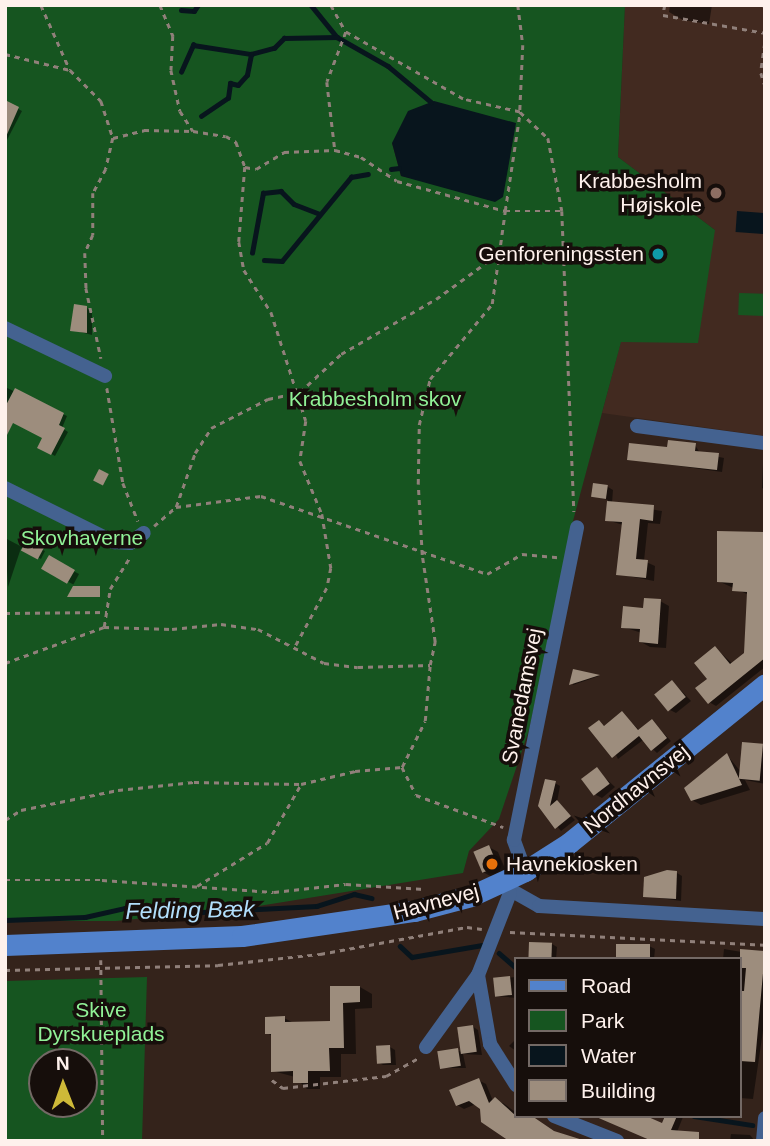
<!DOCTYPE html>
<html>
<head>
<meta charset="utf-8">
<style>
	body { margin:0 }
	#map { position:relative; width:770px; height:1146px; overflow:hidden; background:#34231b; font-family:Helvetica,sans-serif }
	div>[style] { position:absolute }
	.built>* { inset:0; background:#422a20 }
	.green>* { inset:0; background:#165520; transform-origin:0 0 }
	.water>* { inset:0; background:#08151d; transform-origin:0 0 }
	.shadow>* { inset:0; background:#0007; transform-origin:0 0 }
	.stream>* { height:4.5px; margin:-2.25px; padding:0 2.25px; transform-origin:2.25px; border-radius:2.25px; background:#08151d }
	.building>* { inset:0; background:#9d8d7d; transform-origin:0 0 }
	.path>* { height:2.5px; margin-top:-1.25px; transform-origin:0; background:repeating-linear-gradient(90deg,#90807a 0 5px,transparent 0 10px) }
	.street>* { height:14px; margin:-7px; padding:0 7px; transform-origin:7px; border-radius:7px; background:#446290 }
	.secondary>* { height:21px; margin:-10.5px; padding:0 10.5px; transform-origin:10.5px; border-radius:10.5px; background:#5282cc }
	.dots>* { width:19px; height:19px; translate:-50% -50%; box-sizing:border-box; border:4px solid #160e0b; border-radius:50% }
	span { translate:-50% -50%; white-space:nowrap; text-align:center; line-height:1.15; -webkit-text-stroke:7px #160e0b; paint-order:stroke }
	.poi-label { font-size:21px; color:#fef1ec }
	.right { translate:-100% -50%; text-align:right }
	.left { translate:0 -50%; text-align:left }
	.park-label { font-size:21px; color:#91f297 }
	.street-label { font-size:21px; color:#fef1ec }
	.water-label { font-size:23px; color:#b1defb; font-style:italic }
	.frame { position:absolute; inset:0; border:7px solid #fef1ec; pointer-events:none }
	.legend { position:absolute; left:514px; top:957px; width:228px; height:161px; box-sizing:border-box; background:#160e0b; border:2px solid #736965; margin:0; padding:9px 12px; list-style:none; font-size:21px; color:#fef1ec }
	.legend li { display:flex; align-items:center; gap:14px; height:35px }
	.legend b { width:35px; border:2px solid #736965 }
	.north { position:absolute; left:28px; top:1048px; width:70px; height:70px; box-sizing:border-box; background:#160e0b; border:2px solid #736965; border-radius:50%; rotate:359deg; font-size:19px; font-weight:700; line-height:28px; text-align:center; color:#fef1ec }
	.north::after { content:''; display:block; margin:auto; width:24px; height:32px; background:#ceb938; clip-path:polygon(50% 0,100% 100%,50% 72%,0 100%) }
</style>
</head>
<body>
<div id="map">
	<div class="built">
		<div style="clip-path:polygon(625px 5px,765px 5px,765px 436px,602px 413px,621px 341px,715px 230px,618px 157px)"></div>
	</div>
	<div class="green">
		<div style="clip-path:polygon(evenodd,5px 5px,625px 5px,618px 157px,715px 230px,698px 343px,621px 342px,573px 521px,529px 730px,499px 819px,469px 851px,463px 873px,253px 907px,116px 921px,5px 921px,5px 5px,392px 143px,503px 197px,401px 176px,392px 143px)"></div>
		<div style="left:739px;top:293px;width:26px;height:22px;rotate:2deg"></div>
		<div style="clip-path:polygon(evenodd,147px 977px,142px 1141px,5px 1141px,5px 981px,147px 977px,84px 1062px,84px 1104px,42px 1104px,42px 1062px,84px 1062px)"></div>
	</div>
	<div class="water">
		<div style="clip-path:polygon(434px 101px,516px 123px,503px 197px,495px 202px,401px 176px,392px 143px,408px 111px)"></div>
		<div style="left:737px;top:211px;width:28px;height:21px;rotate:4deg"></div>
	</div>
	<div class="shadow">
		<div style="clip-path:polygon(670px 5px,712px 5px,709px 24px,683px 20px,669px 12px)"></div>
		<div style="clip-path:polygon(5px 102px,22px 111px,7px 140px,5px 139px)"></div>
		<div style="clip-path:polygon(87px 308px,92px 311px,92px 335px,72px 330px)"></div>
		<div style="clip-path:polygon(5px 387px,67px 416px,62px 428px,68px 432px,55px 456px,39px 447px,44px 438px,5px 418px)"></div>
		<div style="clip-path:polygon(695px 445px,700px 453px,724px 458px,722px 472px,629px 459px)"></div>
		<div style="clip-path:polygon(763px 464px,765px 464px,765px 490px,762px 488px)"></div>
		<div style="clip-path:polygon(608px 487px,613px 490px,612px 503px,662px 511px,660px 524px,648px 523px,644px 561px,655px 566px,654px 581px,618px 574px,623px 525px,607px 520px,608px 500px,593px 496px)"></div>
		<div style="clip-path:polygon(765px 534px,765px 667px,716px 706px,709px 702px,715px 648px,733px 664px,746px 654px,749px 595px,718px 581px)"></div>
		<div style="clip-path:polygon(5px 538px,24px 548px,27px 542px,45px 551px,41px 559px,21px 548px,8px 587px)"></div>
		<div style="left:49px;top:558px;width:34px;height:12px;rotate:28deg"></div>
		<div style="clip-path:polygon(660px 601px,669px 606px,666px 648px,650px 647px,641px 642px,642px 633px,623px 627px)"></div>
		<div style="clip-path:polygon(574px 671px,599px 676px,573px 685px)"></div>
		<div style="clip-path:polygon(673px 682px,691px 701px,676px 713px,670px 710px)"></div>
		<div style="clip-path:polygon(622px 713px,640px 731px,652px 721px,671px 741px,657px 753px,643px 740px,618px 759px,599px 722px,606px 727px)"></div>
		<div style="clip-path:polygon(762px 746px,765px 784px,745px 780px,750px 790px,701px 805px,692px 800px,727px 755px,741px 772px)"></div>
		<div style="clip-path:polygon(597px 770px,615px 787px,602px 798px,596px 795px)"></div>
		<div style="clip-path:polygon(555px 783px,560px 786px,557px 802px,575px 820px,561px 831px,540px 805px)"></div>
		<div style="clip-path:polygon(489px 847px,498px 852px,506px 871px,492px 877px,483px 872px)"></div>
		<div style="clip-path:polygon(677px 873px,682px 876px,681px 901px,645px 896px)"></div>
		<div style="clip-path:polygon(552px 944px,557px 947px,556px 959px,530px 959px)"></div>
		<div style="clip-path:polygon(649px 946px,655px 949px,654px 959px,617px 959px)"></div>
		<div style="clip-path:polygon(724px 949px,765px 956px,765px 1017px,753px 1099px,740px 1098px,740px 959px,723px 959px)"></div>
		<div style="clip-path:polygon(516px 977px,516px 998px,497px 996px,495px 979px)"></div>
		<div style="clip-path:polygon(360px 987px,372px 994px,372px 1008px,355px 1009px,356px 1054px,341px 1054px,341px 1077px,320px 1077px,320px 1089px,307px 1089px,295px 1077px,273px 1071px,272px 1036px,267px 1033px,284px 1018px,294px 1023px,332px 1023px,331px 988px)"></div>
		<div style="clip-path:polygon(472px 1026px,478px 1030px,482px 1055px,463px 1054px,466px 1068px,442px 1068px,457px 1050px,463px 1053px)"></div>
		<div style="clip-path:polygon(516px 1039px,516px 1051px,509px 1046px)"></div>
		<div style="clip-path:polygon(390px 1047px,395px 1050px,396px 1065px,383px 1065px,378px 1062px)"></div>
		<div style="clip-path:polygon(478px 1080px,486px 1084px,493px 1101px,503px 1103px,555px 1141px,505px 1141px,508px 1137px,476px 1104px,464px 1109px,457px 1105px)"></div>
		<div style="clip-path:polygon(667px 1116px,683px 1117px,677px 1132px,688px 1141px,663px 1125px)"></div>
		<div style="clip-path:polygon(731px 1134px,750px 1135px,755px 1141px,730px 1141px)"></div>
	</div>
	<div class="stream">
		<div style="left:291px;top:5px;width:19px"></div>
		<div style="left:311px;top:5px;width:41px;rotate:50.9deg"></div>
		<div style="left:337px;top:37px;width:59px;rotate:29.6deg"></div>
		<div style="left:388px;top:66px;width:56px;rotate:39.9deg"></div>
		<div style="left:181px;top:10px;width:13px;rotate:4deg"></div>
		<div style="left:194px;top:11px;width:7px;rotate:-56deg"></div>
		<div style="left:181px;top:72px;width:30px;rotate:-66deg"></div>
		<div style="left:193px;top:45px;width:59px;rotate:8.8deg"></div>
		<div style="left:251px;top:54px;width:24px;rotate:-15deg"></div>
		<div style="left:274px;top:48px;width:14px;rotate:-45deg"></div>
		<div style="left:284px;top:38px;width:53px;rotate:-1.1deg"></div>
		<div style="left:201px;top:116px;width:32px;rotate:-34deg"></div>
		<div style="left:228px;top:98px;width:15px;rotate:-82deg"></div>
		<div style="left:230px;top:83px;width:8px;rotate:14deg"></div>
		<div style="left:238px;top:85px;width:13px;rotate:-48deg"></div>
		<div style="left:247px;top:75px;width:21px;rotate:-79deg"></div>
		<div style="left:391px;top:169px;width:8px;rotate:-7deg"></div>
		<div style="left:252px;top:253px;width:61px;rotate:-79.6deg"></div>
		<div style="left:263px;top:193px;width:18px;rotate:-6deg"></div>
		<div style="left:281px;top:191px;width:18px;rotate:45deg"></div>
		<div style="left:294px;top:204px;width:26px;rotate:21deg"></div>
		<div style="left:264px;top:260px;width:18px;rotate:3deg"></div>
		<div style="left:282px;top:261px;width:109px;rotate:-50.6deg"></div>
		<div style="left:351px;top:177px;width:17px;rotate:-10deg"></div>
		<div style="left:5px;top:920px;width:80px;rotate:-2.1deg"></div>
		<div style="left:85px;top:917px;width:41px;rotate:-12.7deg"></div>
		<div style="left:125px;top:908px;width:38px;rotate:9deg"></div>
		<div style="left:163px;top:914px;width:154px;rotate:-3deg"></div>
		<div style="left:317px;top:906px;width:39px;rotate:-18deg"></div>
		<div style="left:354px;top:894px;width:18px;rotate:13deg"></div>
		<div style="left:400px;top:946px;width:16px;rotate:43deg"></div>
		<div style="left:412px;top:957px;width:71px;rotate:-9.7deg"></div>
		<div style="left:499px;top:953px;width:23px;rotate:41deg"></div>
		<div style="left:694px;top:1116px;width:59px;rotate:8.8deg"></div>
	</div>
	<div class="building">
		<div style="clip-path:polygon(5px 100px,19px 107px,5px 139px)"></div>
		<div style="clip-path:polygon(74px 304px,87px 306px,87px 333px,70px 331px)"></div>
		<div style="clip-path:polygon(15px 388px,64px 413px,59px 425px,65px 428px,51px 455px,37px 448px,42px 438px,13px 423px,5px 439px,5px 407px)"></div>
		<div style="clip-path:polygon(668px 440px,696px 443px,695px 451px,719px 453px,717px 470px,627px 460px,629px 443px,667px 447px)"></div>
		<div style="left:99px;top:469px;width:11px;height:13px;rotate:27deg"></div>
		<div style="left:593px;top:483px;width:15px;height:14px;rotate:8deg"></div>
		<div style="clip-path:polygon(607px 501px,654px 505px,653px 521px,640px 519px,636px 559px,648px 560px,646px 578px,616px 575px,622px 522px,605px 521px)"></div>
		<div style="clip-path:polygon(717px 531px,765px 532px,765px 658px,708px 704px,695px 688px,707px 679px,694px 663px,715px 646px,730px 664px,744px 653px,747px 592px,732px 591px,733px 583px,717px 582px)"></div>
		<div style="left:27px;top:539px;width:19px;height:13px;rotate:28deg"></div>
		<div style="left:49px;top:555px;width:30px;height:16px;rotate:30deg"></div>
		<div style="clip-path:polygon(73px 586px,100px 586px,100px 597px,67px 597px)"></div>
		<div style="clip-path:polygon(644px 598px,661px 599px,658px 644px,639px 642px,640px 629px,621px 628px,623px 606px,643px 608px)"></div>
		<div style="clip-path:polygon(573px 669px,600px 675px,569px 685px)"></div>
		<div style="left:672px;top:680px;width:22px;height:23px;rotate:51deg"></div>
		<div style="clip-path:polygon(622px 711px,638px 730px,652px 719px,667px 738px,651px 751px,639px 736px,612px 758px,588px 728px,599px 720px,604px 726px)"></div>
		<div style="left:742px;top:742px;width:21px;height:37px;rotate:5deg"></div>
		<div style="clip-path:polygon(727px 753px,742px 785px,691px 801px,684px 788px)"></div>
		<div style="left:597px;top:767px;width:21px;height:20px;rotate:53deg"></div>
		<div style="clip-path:polygon(545px 779px,556px 781px,550px 806px,557px 800px,571px 816px,555px 829px,538px 806px)"></div>
		<div style="left:489px;top:845px;width:23px;height:17px;rotate:67deg"></div>
		<div style="clip-path:polygon(667px 870px,677px 871px,676px 899px,643px 897px,644px 877px)"></div>
		<div style="left:529px;top:942px;width:23px;height:17px;rotate:2deg"></div>
		<div style="left:616px;top:944px;width:34px;height:15px"></div>
		<div style="clip-path:polygon(740px 949px,765px 951px,755px 1062px,740px 1061px,740px 991px,744px 991px,746px 968px,740px 968px)"></div>
		<div style="left:510px;top:976px;width:19px;height:17px;rotate:84deg"></div>
		<div style="clip-path:polygon(330px 986px,360px 986px,360px 1002px,343px 1003px,344px 1048px,329px 1048px,330px 1071px,308px 1071px,308px 1083px,293px 1083px,293px 1071px,271px 1072px,271px 1034px,265px 1034px,265px 1017px,285px 1016px,285px 1022px,330px 1021px)"></div>
		<div style="left:473px;top:1025px;width:27px;height:16px;rotate:82deg"></div>
		<div style="left:390px;top:1045px;width:18px;height:14px;rotate:87deg"></div>
		<div style="left:458px;top:1048px;width:18px;height:21px;rotate:81deg"></div>
		<div style="clip-path:polygon(479px 1078px,489px 1103px,495px 1097px,516px 1116px,532px 1116px,554px 1131px,586px 1141px,509px 1141px,481px 1122px,480px 1109px,469px 1101px,456px 1106px,449px 1090px)"></div>
		<div style="clip-path:polygon(594px 1116px,646px 1116px,662px 1123px,665px 1116px,677px 1116px,671px 1130px,699px 1132px,699px 1141px,652px 1141px)"></div>
	</div>
	<div class="path">
		<div style="left:41px;top:5px;width:71px;rotate:66deg"></div>
		<div style="left:70px;top:70px;width:44px;rotate:45deg"></div>
		<div style="left:101px;top:101px;width:39px;rotate:72deg"></div>
		<div style="left:113px;top:138px;width:32px;rotate:103deg"></div>
		<div style="left:106px;top:169px;width:27px;rotate:118deg"></div>
		<div style="left:93px;top:193px;width:42px;rotate:90deg"></div>
		<div style="left:93px;top:235px;width:20px;rotate:114deg"></div>
		<div style="left:85px;top:253px;width:35px;rotate:88deg"></div>
		<div style="left:86px;top:288px;width:72px;rotate:77.9deg"></div>
		<div style="left:160px;top:5px;width:34px;rotate:67deg"></div>
		<div style="left:173px;top:36px;width:34px;rotate:93deg"></div>
		<div style="left:171px;top:70px;width:42px;rotate:77.6deg"></div>
		<div style="left:180px;top:111px;width:24px;rotate:57deg"></div>
		<div style="left:193px;top:131px;width:33px;rotate:9deg"></div>
		<div style="left:226px;top:136px;width:12px;rotate:31deg"></div>
		<div style="left:236px;top:142px;width:27px;rotate:70deg"></div>
		<div style="left:245px;top:167px;width:75px;rotate:94.6deg"></div>
		<div style="left:239px;top:242px;width:28px;rotate:80deg"></div>
		<div style="left:244px;top:270px;width:50px;rotate:57.3deg"></div>
		<div style="left:271px;top:312px;width:114px;rotate:72.2deg"></div>
		<div style="left:306px;top:421px;width:40px;rotate:98.5deg"></div>
		<div style="left:300px;top:461px;width:57px;rotate:67.5deg"></div>
		<div style="left:322px;top:514px;width:55px;rotate:80.5deg"></div>
		<div style="left:331px;top:568px;width:20px;rotate:101deg"></div>
		<div style="left:327px;top:588px;width:69px;rotate:118.4deg"></div>
		<div style="left:331px;top:5px;width:31px;rotate:61deg"></div>
		<div style="left:346px;top:32px;width:53px;rotate:110.8deg"></div>
		<div style="left:327px;top:82px;width:68px;rotate:83.3deg"></div>
		<div style="left:518px;top:5px;width:40px;rotate:82.9deg"></div>
		<div style="left:523px;top:45px;width:67px;rotate:92.6deg"></div>
		<div style="left:520px;top:112px;width:38px;rotate:43deg"></div>
		<div style="left:548px;top:138px;width:74px;rotate:79.1deg"></div>
		<div style="left:562px;top:211px;width:301px;rotate:87.7deg"></div>
		<div style="left:665px;top:5px;width:10px;rotate:101deg"></div>
		<div style="left:663px;top:15px;width:104px;rotate:10deg"></div>
		<div style="left:763px;top:5px;width:3px;rotate:45deg"></div>
		<div style="left:765px;top:43px;width:30px;rotate:98deg"></div>
		<div style="left:761px;top:73px;width:13px;rotate:72deg"></div>
		<div style="left:5px;top:54px;width:67px;rotate:13.8deg"></div>
		<div style="left:113px;top:138px;width:32px;rotate:-14deg"></div>
		<div style="left:144px;top:130px;width:49px;rotate:1.2deg"></div>
		<div style="left:245px;top:167px;width:11px;rotate:10deg"></div>
		<div style="left:256px;top:169px;width:33px;rotate:-31deg"></div>
		<div style="left:284px;top:152px;width:51px;rotate:-2.2deg"></div>
		<div style="left:335px;top:150px;width:27px;rotate:15deg"></div>
		<div style="left:361px;top:157px;width:43px;rotate:33.7deg"></div>
		<div style="left:397px;top:181px;width:112px;rotate:15.5deg"></div>
		<div style="left:505px;top:211px;width:100px;rotate:-81.4deg"></div>
		<div style="left:520px;top:112px;width:58px;rotate:-167.2deg"></div>
		<div style="left:463px;top:99px;width:135px;rotate:-150.2deg"></div>
		<div style="left:107px;top:388px;width:96px;rotate:80.4deg"></div>
		<div style="left:123px;top:483px;width:41px;rotate:68.5deg"></div>
		<div style="left:176px;top:507px;width:86px;rotate:-7.4deg"></div>
		<div style="left:261px;top:496px;width:239px;rotate:19deg"></div>
		<div style="left:487px;top:574px;width:40px;rotate:-29.7deg"></div>
		<div style="left:522px;top:554px;width:36px;rotate:5deg"></div>
		<div style="left:154px;top:526px;width:29px;rotate:-41deg"></div>
		<div style="left:176px;top:507px;width:57px;rotate:-70.6deg"></div>
		<div style="left:195px;top:453px;width:30px;rotate:-57deg"></div>
		<div style="left:211px;top:428px;width:64px;rotate:-27deg"></div>
		<div style="left:268px;top:399px;width:33px;rotate:-12deg"></div>
		<div style="left:300px;top:392px;width:56px;rotate:-42.8deg"></div>
		<div style="left:341px;top:354px;width:110px;rotate:-30.1deg"></div>
		<div style="left:436px;top:299px;width:77px;rotate:-36deg"></div>
		<div style="left:5px;top:613px;width:102px;rotate:-0.6deg"></div>
		<div style="left:104px;top:627px;width:38px;rotate:-81deg"></div>
		<div style="left:110px;top:589px;width:39px;rotate:-58deg"></div>
		<div style="left:5px;top:663px;width:105px;rotate:-20deg"></div>
		<div style="left:104px;top:627px;width:68px;rotate:1.7deg"></div>
		<div style="left:172px;top:629px;width:49px;rotate:-5.8deg"></div>
		<div style="left:221px;top:624px;width:37px;rotate:8deg"></div>
		<div style="left:258px;top:629px;width:74px;rotate:27.3deg"></div>
		<div style="left:324px;top:663px;width:34px;rotate:7deg"></div>
		<div style="left:358px;top:667px;width:72px;rotate:-1.6deg"></div>
		<div style="left:430px;top:665px;width:24px;rotate:-78deg"></div>
		<div style="left:435px;top:642px;width:88px;rotate:-98.5deg"></div>
		<div style="left:422px;top:555px;width:71px;rotate:-93.2deg"></div>
		<div style="left:418px;top:484px;width:59px;rotate:-89deg"></div>
		<div style="left:419px;top:425px;width:47px;rotate:-76.6deg"></div>
		<div style="left:430px;top:379px;width:97px;rotate:-50.4deg"></div>
		<div style="left:492px;top:304px;width:94px;rotate:-82deg"></div>
		<div style="left:505px;top:211px;width:57px"></div>
		<div style="left:402px;top:767px;width:51px;rotate:-63.4deg"></div>
		<div style="left:425px;top:721px;width:56px;rotate:-84.9deg"></div>
		<div style="left:5px;top:820px;width:19px;rotate:-32deg"></div>
		<div style="left:21px;top:810px;width:99px;rotate:-11.7deg"></div>
		<div style="left:118px;top:790px;width:76px;rotate:-6deg"></div>
		<div style="left:194px;top:782px;width:107px;rotate:1.1deg"></div>
		<div style="left:301px;top:784px;width:56px;rotate:-13.5deg"></div>
		<div style="left:355px;top:771px;width:47px;rotate:-4.9deg"></div>
		<div style="left:402px;top:767px;width:31px;rotate:63deg"></div>
		<div style="left:416px;top:795px;width:93px;rotate:20.2deg"></div>
		<div style="left:5px;top:880px;width:97px"></div>
		<div style="left:102px;top:880px;width:172px;rotate:4deg"></div>
		<div style="left:274px;top:892px;width:72px;rotate:-6.3deg"></div>
		<div style="left:346px;top:884px;width:78px;rotate:3.7deg"></div>
		<div style="left:197px;top:886px;width:82px;rotate:-31.6deg"></div>
		<div style="left:267px;top:843px;width:68px;rotate:-60deg"></div>
		<div style="left:510px;top:932px;width:255px;rotate:2.9deg"></div>
		<div style="left:101px;top:960px;width:181px;rotate:89.4deg"></div>
		<div style="left:5px;top:970px;width:213px;rotate:-1.3deg"></div>
		<div style="left:218px;top:965px;width:103px;rotate:-6.2deg"></div>
		<div style="left:320px;top:954px;width:149px;rotate:-10.4deg"></div>
		<div style="left:467px;top:927px;width:15px;rotate:8deg"></div>
		<div style="left:272px;top:1080px;width:14px;rotate:36deg"></div>
		<div style="left:283px;top:1088px;width:104px;rotate:-6.6deg"></div>
		<div style="left:386px;top:1076px;width:37px;rotate:-29deg"></div>
	</div>
	<div class="street">
		<div style="left:5px;top:328px;width:111px;rotate:25.6deg"></div>
		<div style="left:637px;top:426px;width:129px;rotate:7.6deg"></div>
		<div style="left:5px;top:488px;width:122px;rotate:26.4deg"></div>
		<div style="left:114px;top:542px;width:16px;rotate:4deg"></div>
		<div style="left:130px;top:543px;width:17px;rotate:-36deg"></div>
		<div style="left:525px;top:871px;width:33px;rotate:-110deg"></div>
		<div style="left:514px;top:840px;width:319px;rotate:-78.6deg"></div>
		<div style="left:500px;top:884px;width:45px;rotate:29.4deg"></div>
		<div style="left:539px;top:906px;width:226px;rotate:3.3deg"></div>
		<div style="left:510px;top:893px;width:88px;rotate:111.3deg"></div>
		<div style="left:478px;top:975px;width:70px;rotate:80.1deg"></div>
		<div style="left:490px;top:1044px;width:49px;rotate:57.6deg"></div>
		<div style="left:426px;top:1047px;width:89px;rotate:-54.2deg"></div>
		<div style="left:554px;top:1116px;width:68px;rotate:21.6deg"></div>
		<div style="left:763px;top:1141px;width:23px;rotate:-85deg"></div>
	</div>
	<div class="secondary">
		<div style="left:5px;top:945px;width:237px;rotate:-2.2deg"></div>
		<div style="left:242px;top:936px;width:174px;rotate:-8.3deg"></div>
		<div style="left:414px;top:911px;width:59px;rotate:-14.7deg"></div>
		<div style="left:471px;top:896px;width:60px;rotate:-24.8deg"></div>
		<div style="left:525px;top:871px;width:52px;rotate:-32.5deg"></div>
		<div style="left:569px;top:843px;width:252px;rotate:-39deg"></div>
	</div>
	<div class="dots">
		<div style="left:716px;top:193px;background:#8d6e63"></div>
		<div style="left:658px;top:254px;background:#0f9aa8"></div>
		<div style="left:492px;top:864px;background:#e8710a"></div>
	</div>
	<div class="poi-label">
		<span class="right" style="left:702px;top:193px">Krabbesholm<br>Højskole</span>
		<span class="right" style="left:644px;top:254px">Genforeningssten</span>
		<span class="left" style="left:506px;top:864px">Havnekiosken</span>
	</div>
	<div class="park-label">
		<span style="left:375px;top:399px">Krabbesholm skov</span>
		<span style="left:82px;top:538px">Skovhaverne</span>
		<span style="left:101px;top:1022px">Skive<br>Dyrskueplads</span>
	</div>
	<div class="street-label">
		<span style="left:522px;top:696px;rotate:-79deg">Svanedamsvej</span>
		<span style="left:636px;top:789px;rotate:-39deg">Nordhavnsvej</span>
		<span style="left:436px;top:902px;rotate:-15deg">Havnevej</span>
	</div>
	<div class="water-label">
		<span style="left:190px;top:910px;rotate:-1deg">Felding Bæk</span>
	</div>
	<div class="frame"></div>
	<ul class="legend">
	<li><b style="height:9px;background:#5282cc"></b>Road</li>
	<li><b style="height:19px;background:#165520"></b>Park</li>
	<li><b style="height:19px;background:#08151d"></b>Water</li>
	<li><b style="height:19px;background:#9d8d7d"></b>Building</li>
	</ul>
	<div class="north">N</div>
</div>
</body>
</html>
